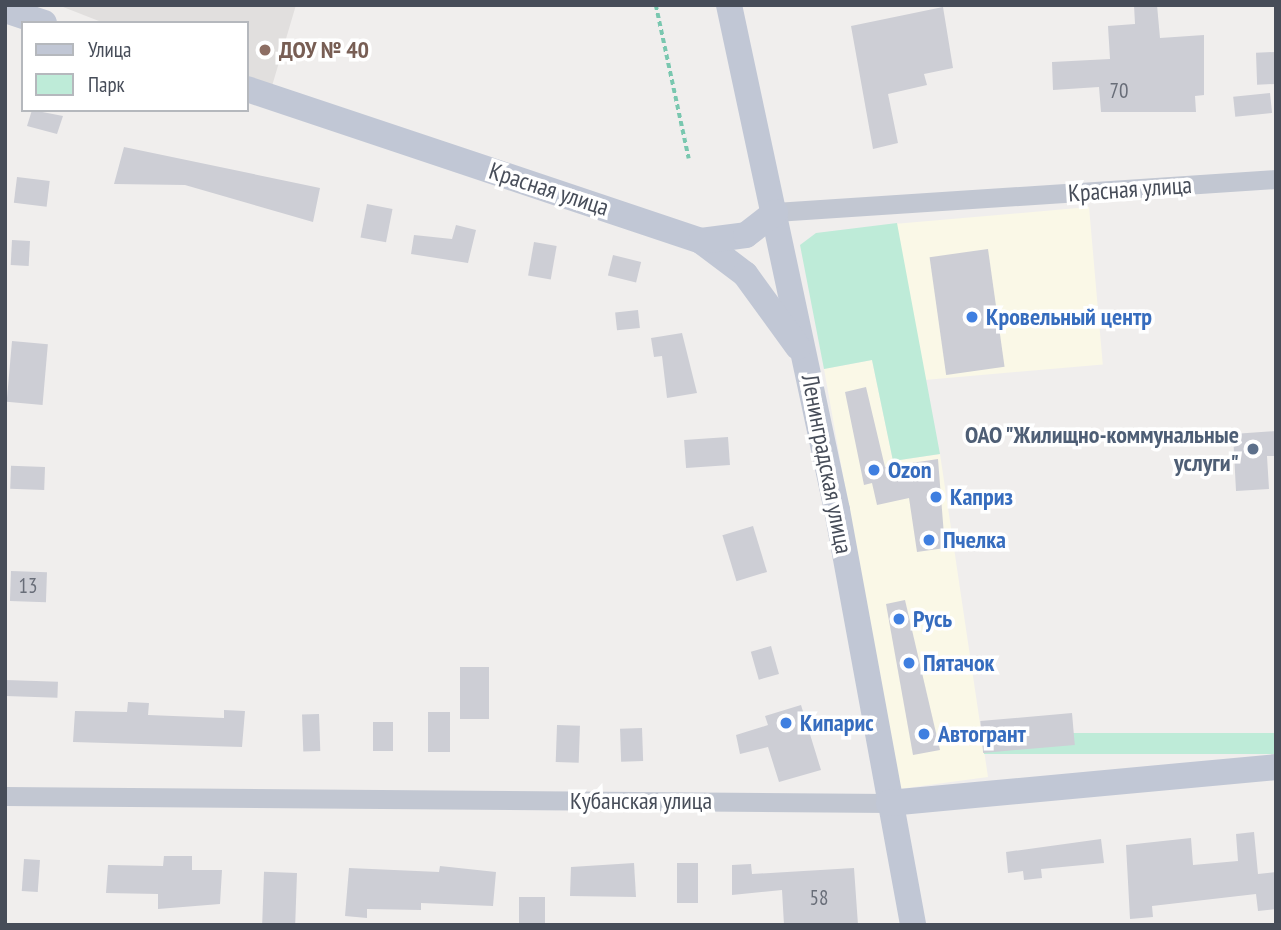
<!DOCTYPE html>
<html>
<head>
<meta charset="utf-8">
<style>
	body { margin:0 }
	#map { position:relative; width:1281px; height:930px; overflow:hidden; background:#f0eeed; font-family:"PT Sans Narrow",sans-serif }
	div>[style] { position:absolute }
	.commercial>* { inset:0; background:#faf8e7; transform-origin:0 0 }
	.education>* { inset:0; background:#e1dfde }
	.green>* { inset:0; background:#beebd8; transform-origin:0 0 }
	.building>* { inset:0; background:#cdced5; transform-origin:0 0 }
	.path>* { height:3.5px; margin-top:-1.75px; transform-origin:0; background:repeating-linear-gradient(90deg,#79c7af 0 5px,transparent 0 8.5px) }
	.street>* { height:19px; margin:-9.5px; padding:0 9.5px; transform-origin:9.5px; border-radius:9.5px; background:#c2c7d2 }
	.secondary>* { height:26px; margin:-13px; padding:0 13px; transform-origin:13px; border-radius:13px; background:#c1c7d5 }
	.dots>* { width:19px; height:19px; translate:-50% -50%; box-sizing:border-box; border:4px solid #fff; border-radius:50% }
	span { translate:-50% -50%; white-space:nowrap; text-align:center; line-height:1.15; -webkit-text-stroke:7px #fff; paint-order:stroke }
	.number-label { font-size:21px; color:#686d78 }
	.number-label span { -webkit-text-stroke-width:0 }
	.education-label { font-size:24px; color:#785e54; font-weight:700 }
	.left { translate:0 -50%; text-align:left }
	.street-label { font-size:24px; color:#474d59 }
	.shop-label { font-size:24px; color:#366cbe; font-weight:700 }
	.service-label { font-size:24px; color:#4e5e75; font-weight:700 }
	.right { translate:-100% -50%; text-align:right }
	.frame { position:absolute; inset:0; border:7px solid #474d59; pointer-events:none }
	.legend { position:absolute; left:21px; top:21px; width:228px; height:91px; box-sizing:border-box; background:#fff; border:2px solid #b5b8bd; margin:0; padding:9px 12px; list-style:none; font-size:21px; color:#474d59 }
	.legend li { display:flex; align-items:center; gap:14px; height:35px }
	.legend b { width:35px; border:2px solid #b5b8bd }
</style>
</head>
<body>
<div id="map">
	<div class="commercial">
		<div style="left:1089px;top:207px;width:158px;height:193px;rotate:85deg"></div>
		<div style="clip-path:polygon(872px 360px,893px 461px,940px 454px,988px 777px,899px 789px,824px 369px)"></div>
	</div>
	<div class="education">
		<div style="clip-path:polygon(58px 5px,296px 5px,272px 86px,247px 76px,247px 23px,104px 23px)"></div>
	</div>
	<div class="green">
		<div style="clip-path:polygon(897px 223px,940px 454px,893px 461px,872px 360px,824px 369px,800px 245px,816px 233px)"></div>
		<div style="left:1276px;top:733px;width:21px;height:292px;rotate:90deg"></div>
	</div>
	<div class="building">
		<div style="clip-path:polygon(1134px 5px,1157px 5px,1160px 38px,1204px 35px,1204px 95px,1195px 96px,1196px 112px,1101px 112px,1099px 87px,1053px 90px,1052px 62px,1110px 59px,1108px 26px,1135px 24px)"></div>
		<div style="clip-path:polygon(943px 7px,953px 68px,924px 74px,927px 85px,888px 94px,898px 143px,873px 149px,851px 26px)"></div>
		<div style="left:1275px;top:52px;width:32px;height:19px;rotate:88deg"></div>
		<div style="left:1270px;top:93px;width:20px;height:37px;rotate:84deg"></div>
		<div style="clip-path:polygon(32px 110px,63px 116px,57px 134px,27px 126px)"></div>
		<div style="clip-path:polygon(124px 147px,320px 188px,313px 222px,185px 185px,114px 184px)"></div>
		<div style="left:17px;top:177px;width:33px;height:26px;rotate:7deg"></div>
		<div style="left:367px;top:204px;width:26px;height:34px;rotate:11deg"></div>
		<div style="clip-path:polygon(456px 225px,476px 230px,468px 263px,411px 254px,414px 235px,452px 239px)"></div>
		<div style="left:12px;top:240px;width:18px;height:25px;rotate:3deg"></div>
		<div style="left:534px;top:242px;width:23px;height:34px;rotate:10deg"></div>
		<div style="left:988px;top:249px;width:119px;height:59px;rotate:82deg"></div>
		<div style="left:613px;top:255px;width:29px;height:21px;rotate:14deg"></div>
		<div style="left:638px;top:310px;width:18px;height:23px;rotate:84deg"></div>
		<div style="clip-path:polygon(682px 333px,697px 393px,667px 398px,662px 356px,654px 357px,651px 338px)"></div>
		<div style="left:12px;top:341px;width:36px;height:61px;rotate:5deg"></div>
		<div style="clip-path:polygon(866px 387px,885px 467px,938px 459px,945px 548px,917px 552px,909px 498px,877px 505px,872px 483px,864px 485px,845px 392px)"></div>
		<div style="clip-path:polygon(1276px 431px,1276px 456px,1267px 456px,1269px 489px,1236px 491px,1233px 434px)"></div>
		<div style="left:728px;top:437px;width:28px;height:44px;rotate:86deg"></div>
		<div style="left:45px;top:467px;width:23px;height:34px;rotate:92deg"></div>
		<div style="left:753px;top:526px;width:48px;height:32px;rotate:73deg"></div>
		<div style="left:11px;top:571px;width:36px;height:30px;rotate:2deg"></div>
		<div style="clip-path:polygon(905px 600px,940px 750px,913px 755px,886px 604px)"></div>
		<div style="left:771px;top:646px;width:29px;height:21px;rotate:74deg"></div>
		<div style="left:460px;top:667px;width:29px;height:52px"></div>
		<div style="left:6px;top:680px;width:52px;height:16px;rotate:2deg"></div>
		<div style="clip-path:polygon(128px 702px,149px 703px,148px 715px,224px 718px,224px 710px,245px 711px,242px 747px,73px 742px,75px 711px,127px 712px)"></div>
		<div style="clip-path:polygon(801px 705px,821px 770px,779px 782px,768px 747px,740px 754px,736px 735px,768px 725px,765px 716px)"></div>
		<div style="left:428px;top:712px;width:22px;height:40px"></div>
		<div style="left:1072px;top:713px;width:32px;height:92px;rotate:85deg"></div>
		<div style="left:319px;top:714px;width:37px;height:17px;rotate:88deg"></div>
		<div style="left:373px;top:722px;width:20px;height:29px"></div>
		<div style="left:557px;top:725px;width:23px;height:37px;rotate:2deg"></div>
		<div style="left:642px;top:728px;width:33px;height:22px;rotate:88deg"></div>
		<div style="clip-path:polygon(1254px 832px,1258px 874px,1276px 872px,1276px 909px,1258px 911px,1256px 894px,1152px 906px,1153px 917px,1130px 919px,1126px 845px,1191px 838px,1193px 865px,1238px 861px,1236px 834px)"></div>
		<div style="clip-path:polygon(1101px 839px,1104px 863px,1041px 869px,1042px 878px,1024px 880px,1023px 871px,1008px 873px,1006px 852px)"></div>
		<div style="clip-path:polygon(164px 856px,192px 856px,192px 870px,222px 870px,220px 904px,158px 909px,158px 894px,106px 893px,108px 865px,163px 866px)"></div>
		<div style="left:24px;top:859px;width:16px;height:32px;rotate:4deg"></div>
		<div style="clip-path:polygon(634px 863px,636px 897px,570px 896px,571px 867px)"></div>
		<div style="left:677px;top:863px;width:21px;height:40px"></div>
		<div style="clip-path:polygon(751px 864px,752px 874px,854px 868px,858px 925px,784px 925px,782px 890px,732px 895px,732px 865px)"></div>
		<div style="clip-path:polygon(440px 866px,496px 872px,493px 906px,421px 903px,421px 910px,367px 909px,367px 918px,345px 916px,349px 868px,439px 872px)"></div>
		<div style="left:297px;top:873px;width:52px;height:33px;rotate:92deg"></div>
		<div style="left:519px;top:897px;width:26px;height:28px"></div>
	</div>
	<div class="path">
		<div style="left:656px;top:5px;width:157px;rotate:77.9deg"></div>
	</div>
	<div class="street">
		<div style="left:775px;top:212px;width:502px;rotate:-3.77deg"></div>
		<div style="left:5px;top:796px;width:884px;rotate:0.45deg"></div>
	</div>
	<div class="secondary">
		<div style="left:729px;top:5px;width:516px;rotate:77.93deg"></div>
		<div style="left:837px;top:510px;width:422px;rotate:79.6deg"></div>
		<div style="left:5px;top:10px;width:41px;rotate:18.4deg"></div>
		<div style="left:247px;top:89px;width:479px;rotate:18.5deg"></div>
		<div style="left:701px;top:241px;width:55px;rotate:36.9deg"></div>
		<div style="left:745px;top:274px;width:90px;rotate:54deg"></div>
		<div style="left:701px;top:241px;width:45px;rotate:-7.6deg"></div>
		<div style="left:746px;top:235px;width:37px;rotate:-38deg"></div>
		<div style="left:889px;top:803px;width:389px;rotate:-5.3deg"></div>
	</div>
	<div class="dots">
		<div style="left:265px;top:50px;background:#8d6e63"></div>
		<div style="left:972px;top:317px;background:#3f7fe0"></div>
		<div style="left:1253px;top:449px;background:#5c6f8a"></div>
		<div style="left:874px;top:470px;background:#3f7fe0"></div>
		<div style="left:936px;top:497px;background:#3f7fe0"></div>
		<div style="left:929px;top:540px;background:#3f7fe0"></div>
		<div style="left:899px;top:619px;background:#3f7fe0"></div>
		<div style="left:909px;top:663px;background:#3f7fe0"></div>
		<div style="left:786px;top:723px;background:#3f7fe0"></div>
		<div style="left:924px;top:734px;background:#3f7fe0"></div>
	</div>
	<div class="number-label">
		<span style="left:1119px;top:91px">70</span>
		<span style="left:28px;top:586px">13</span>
		<span style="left:819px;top:898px">58</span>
	</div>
	<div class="education-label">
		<span class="left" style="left:279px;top:50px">ДОУ № 40</span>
	</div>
	<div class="street-label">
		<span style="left:549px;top:189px;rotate:18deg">Красная улица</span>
		<span style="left:1130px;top:189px;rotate:-4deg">Красная улица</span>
		<span style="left:827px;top:464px;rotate:79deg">Ленинградская улица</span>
		<span style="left:641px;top:801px">Кубанская улица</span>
	</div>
	<div class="shop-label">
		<span class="left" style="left:986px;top:317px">Кровельный центр</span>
		<span class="left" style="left:888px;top:470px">Ozon</span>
		<span class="left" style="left:950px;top:497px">Каприз</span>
		<span class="left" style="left:943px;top:540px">Пчелка</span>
		<span class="left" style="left:913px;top:619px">Русь</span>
		<span class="left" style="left:923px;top:663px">Пятачок</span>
		<span class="left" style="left:800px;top:723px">Кипарис</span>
		<span class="left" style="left:938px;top:734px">Автогрант</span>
	</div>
	<div class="service-label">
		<span class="right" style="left:1239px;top:449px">ОАО "Жилищно-коммунальные<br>услуги"</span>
	</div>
	<div class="frame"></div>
	<ul class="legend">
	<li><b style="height:9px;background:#c1c7d5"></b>Улица</li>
	<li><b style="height:19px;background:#beebd8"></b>Парк</li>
	</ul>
</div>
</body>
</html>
